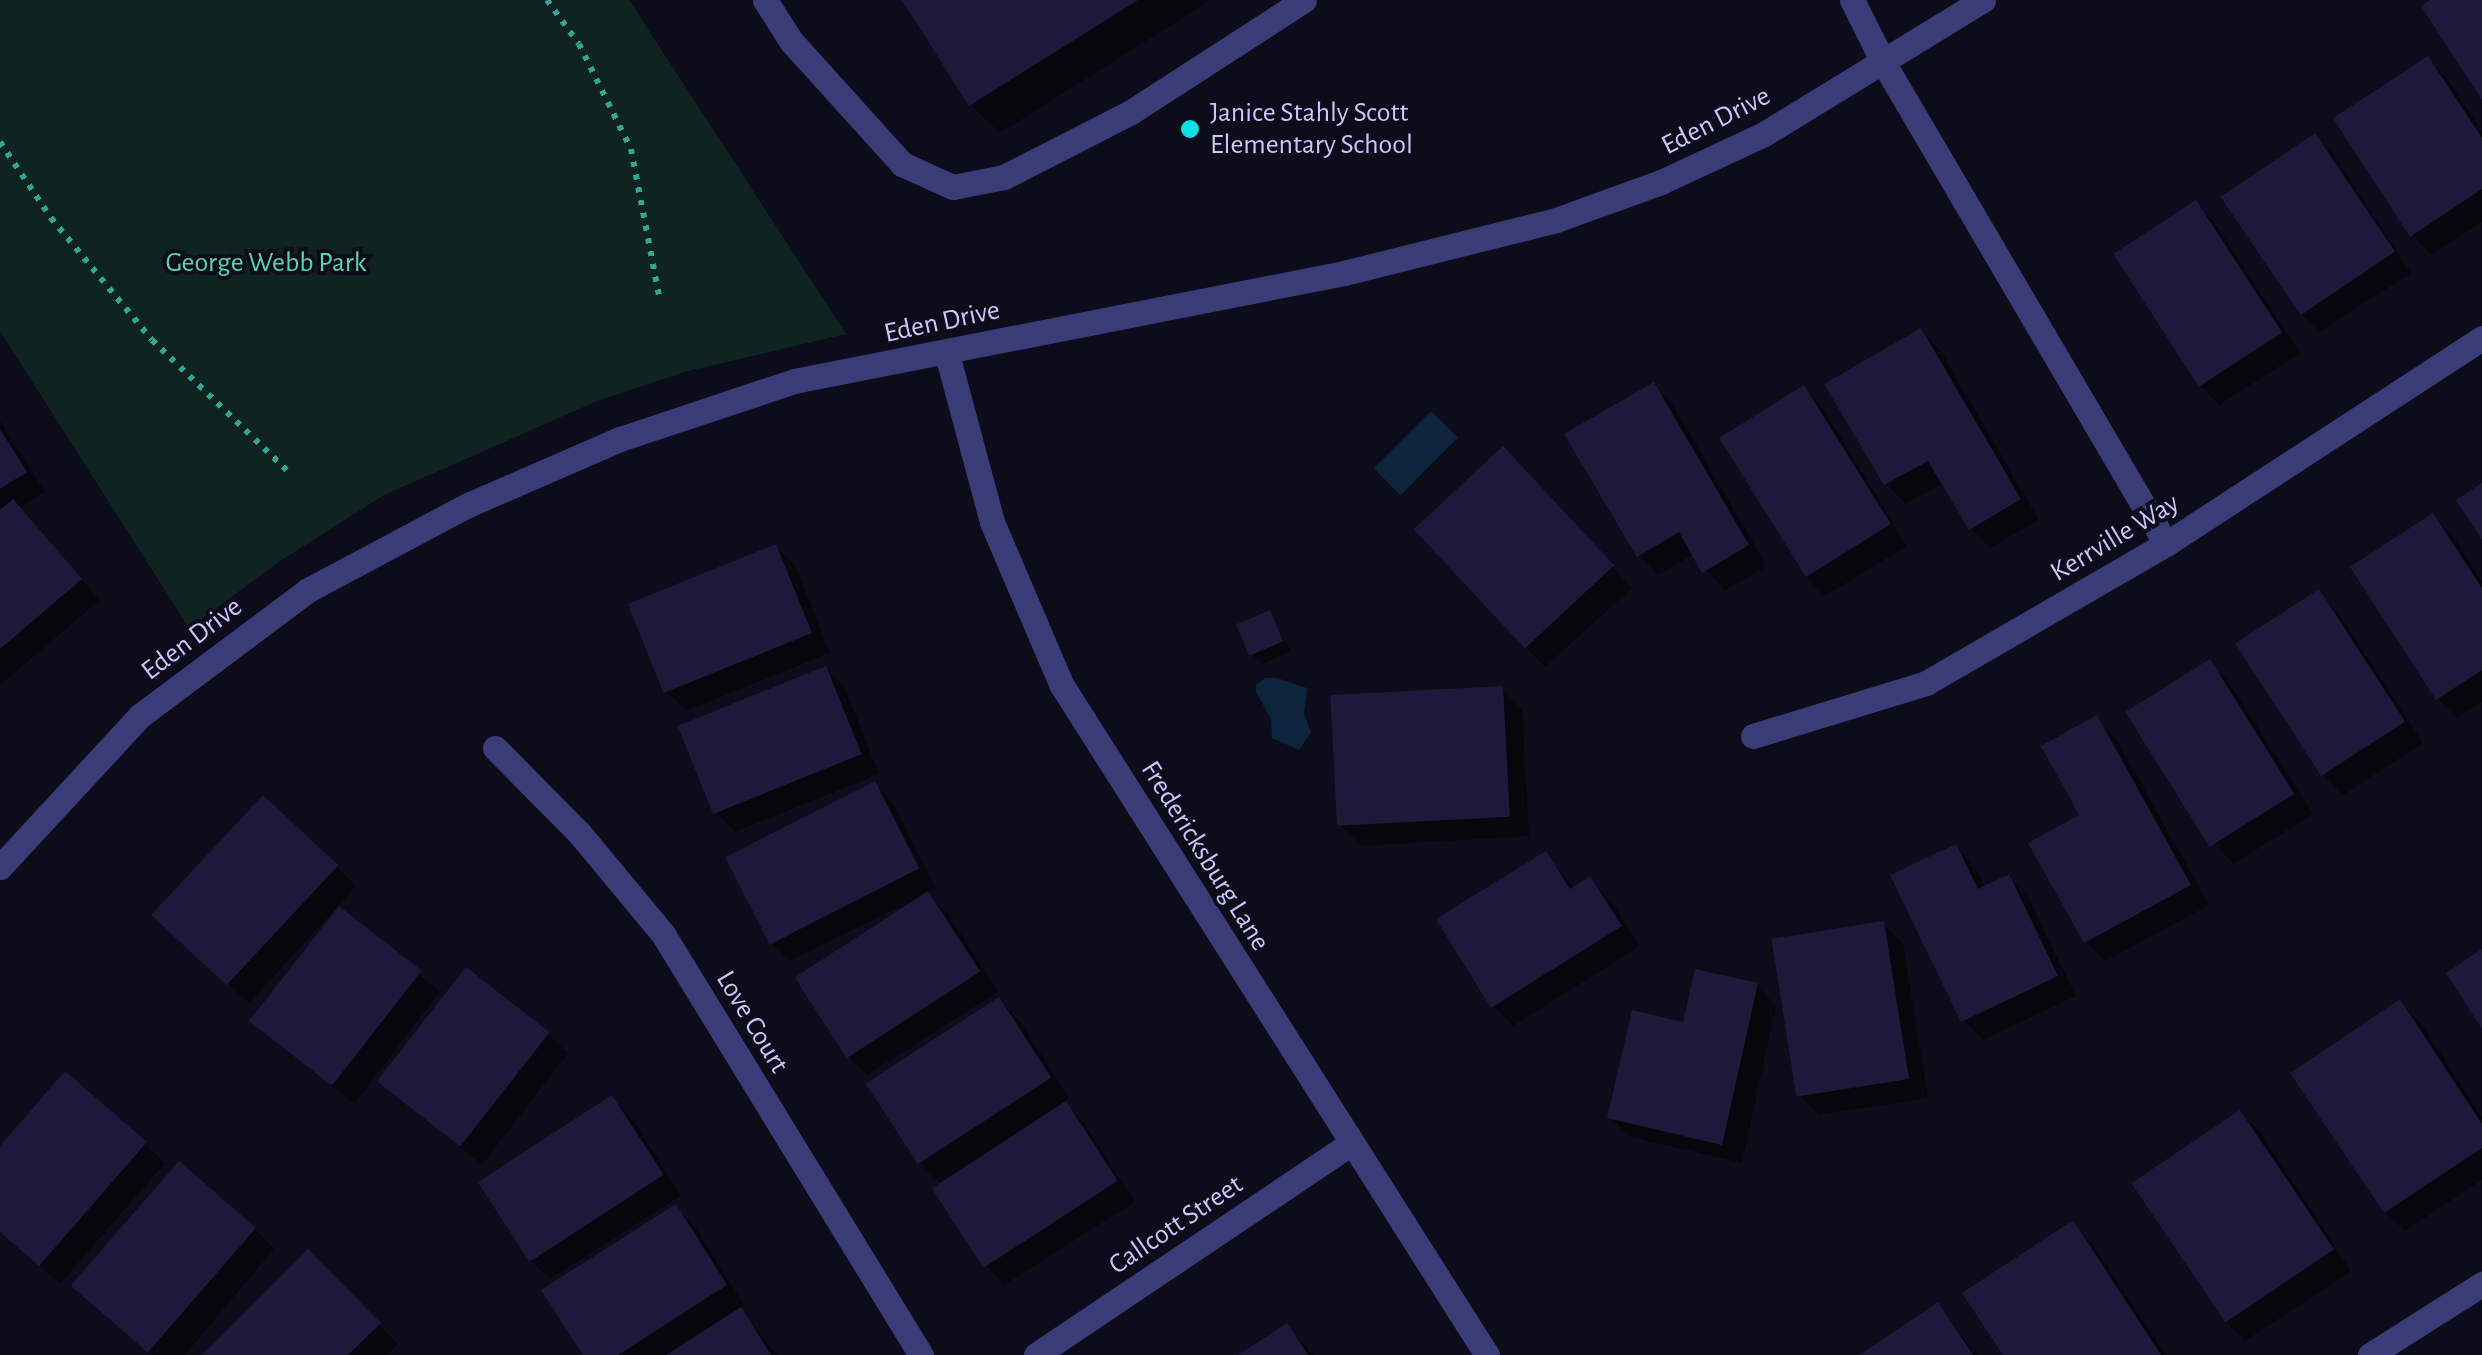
<!DOCTYPE html>
<html>
<head>
<meta charset="utf-8">
<style>
	body { margin:0 }
	#map { position:relative; width:2482px; height:1355px; overflow:hidden; background:#0d0c1a; font-family:"Alegreya Sans",sans-serif }
	div>[style] { position:absolute }
	.green>* { inset:0; background:#0f2421 }
	.water>* { inset:0; background:#0e233c; transform-origin:0 0 }
	.shadow>* { inset:0; background:#0007 }
	.building>* { inset:0; background:#1d193a; transform-origin:0 0 }
	.path>* { height:6px; margin-top:-3px; transform-origin:0; background:repeating-linear-gradient(90deg,#33a594 0 5px,transparent 0 13px) }
	.service>* { height:25px; margin:-12.5px; padding:0 12.5px; transform-origin:12.5px; border-radius:12.5px; background:#393c77 }
	.minor>* { height:25px; margin:-12.5px; padding:0 12.5px; transform-origin:12.5px; border-radius:12.5px; background:#393c77 }
	.tertiary>* { height:25px; margin:-12.5px; padding:0 12.5px; transform-origin:12.5px; border-radius:12.5px; background:#393c77 }
	.dots>* { width:28px; height:28px; translate:-50% -50%; box-sizing:border-box; border:5px solid #0d0c1a; border-radius:50% }
	span { translate:-50% -50%; white-space:nowrap; text-align:center; line-height:1.15; -webkit-text-stroke:8px #0d0c1a; paint-order:stroke }
	.poi-label { font-size:28px; color:#c9c8fc }
	.left { translate:0 -50%; text-align:left }
	.street-label { font-size:28px; color:#c9c8fc }
	.park-label { font-size:28px; color:#5ad6ac }
</style>
</head>
<body>
<div id="map">
	<div class="green">
		<div style="clip-path:polygon(0 0,629px 0,846px 334px,688px 371px,597px 401px,384px 495px,280px 561px,189px 628px,0 331px)"></div>
	</div>
	<div class="water">
		<div style="left:1431px;top:411px;width:38px;height:81px;rotate:45deg"></div>
		<div style="clip-path:polygon(1265px 678px,1277px 678px,1307px 688px,1304px 714px,1311px 732px,1299px 750px,1272px 738px,1271px 719px,1256px 692px,1256px 685px)"></div>
	</div>
	<div class="shadow">
		<div style="clip-path:polygon(905px 0,1211px 0,1000px 133px,971px 105px)"></div>
		<div style="clip-path:polygon(2428px 59px,2447px 78px,2482px 131px,2482px 222px,2432px 255px,2412px 235px)"></div>
		<div style="clip-path:polygon(2315px 136px,2335px 156px,2411px 273px,2319px 332px,2300px 313px)"></div>
		<div style="clip-path:polygon(2195px 203px,2215px 223px,2300px 353px,2219px 405px,2200px 385px)"></div>
		<div style="clip-path:polygon(1921px 331px,1941px 351px,2039px 520px,1990px 548px,1971px 528px,1944px 482px,1906px 504px,1886px 484px,1828px 384px)"></div>
		<div style="clip-path:polygon(1653px 385px,1673px 405px,1767px 566px,1724px 591px,1694px 554px,1658px 575px,1639px 555px)"></div>
		<div style="clip-path:polygon(1804px 388px,1823px 408px,1907px 546px,1825px 596px,1805px 576px)"></div>
		<div style="clip-path:polygon(0 421px,45px 492px,19px 509px,100px 600px,0 685px)"></div>
		<div style="clip-path:polygon(1523px 469px,1632px 588px,1545px 667px,1525px 647px)"></div>
		<div style="clip-path:polygon(2433px 516px,2453px 536px,2482px 581px,2482px 702px,2457px 718px,2438px 699px)"></div>
		<div style="clip-path:polygon(776px 547px,796px 567px,830px 653px,686px 711px,666px 691px)"></div>
		<div style="clip-path:polygon(2318px 593px,2338px 612px,2423px 743px,2343px 795px,2323px 775px,2238px 645px)"></div>
		<div style="clip-path:polygon(1269px 613px,1291px 651px,1262px 664px,1252px 655px)"></div>
		<div style="clip-path:polygon(2209px 663px,2229px 682px,2313px 814px,2234px 864px,2215px 844px)"></div>
		<div style="clip-path:polygon(826px 668px,845px 688px,879px 774px,735px 832px,715px 812px)"></div>
		<div style="clip-path:polygon(1502px 689px,1522px 709px,1529px 836px,1361px 846px,1341px 826px)"></div>
		<div style="clip-path:polygon(2096px 719px,2116px 738px,2209px 905px,2106px 961px,2086px 942px,2082px 816px)"></div>
		<div style="clip-path:polygon(875px 784px,894px 804px,936px 889px,928px 894px,948px 914px,998px 992px,867px 1075px,847px 1056px,797px 977px,902px 910px,900px 907px,790px 961px,770px 942px)"></div>
		<div style="clip-path:polygon(1955px 847px,1975px 867px,1986px 888px,2008px 877px,2028px 897px,2076px 996px,1983px 1040px,1963px 1020px)"></div>
		<div style="clip-path:polygon(1546px 854px,1575px 889px,1590px 879px,1610px 899px,1640px 946px,1513px 1026px,1493px 1006px)"></div>
		<div style="clip-path:polygon(337px 867px,356px 886px,336px 908px,440px 992px,354px 1104px,253px 1022px,335px 915px,332px 913px,249px 1003px,176px 936px)"></div>
		<div style="clip-path:polygon(1883px 924px,1903px 944px,1928px 1098px,1819px 1115px,1799px 1095px)"></div>
		<div style="clip-path:polygon(1757px 986px,1776px 1006px,1742px 1163px,1630px 1137px,1610px 1117px,1685px 1025px)"></div>
		<div style="clip-path:polygon(999px 1000px,1019px 1020px,1069px 1098px,1063px 1102px,1085px 1124px,1135px 1202px,1004px 1285px,985px 1265px,940px 1183px,918px 1161px)"></div>
		<div style="clip-path:polygon(2400px 1002px,2420px 1022px,2482px 1117px,2482px 1180px,2405px 1231px,2385px 1212px)"></div>
		<div style="clip-path:polygon(548px 1034px,568px 1053px,482px 1165px,381px 1082px)"></div>
		<div style="clip-path:polygon(612px 1098px,632px 1118px,681px 1196px,550px 1279px,530px 1260px,481px 1182px)"></div>
		<div style="clip-path:polygon(2240px 1113px,2260px 1132px,2351px 1271px,2245px 1341px,2225px 1321px)"></div>
		<div style="clip-path:polygon(145px 1144px,165px 1163px,60px 1284px,0 1232px,0 1150px)"></div>
		<div style="clip-path:polygon(676px 1207px,695px 1227px,745px 1306px,740px 1309px,777px 1355px,586px 1355px)"></div>
		<div style="clip-path:polygon(2072px 1223px,2092px 1243px,2166px 1355px,2006px 1355px)"></div>
		<div style="clip-path:polygon(255px 1229px,274px 1249px,185px 1355px,151px 1355px,95px 1307px)"></div>
		<div style="clip-path:polygon(308px 1253px,398px 1344px,388px 1355px,205px 1355px)"></div>
		<div style="clip-path:polygon(1938px 1305px,1977px 1355px,1863px 1355px)"></div>
		<div style="clip-path:polygon(1287px 1326px,1313px 1355px,1242px 1355px)"></div>
	</div>
	<div class="building">
		<div style="clip-path:polygon(902px 0,1138px 0,969px 106px)"></div>
		<div style="clip-path:polygon(2430px 0,2482px 0,2482px 100px,2421px 6px)"></div>
		<div style="clip-path:polygon(2428px 56px,2482px 138px,2482px 189px,2410px 237px,2333px 118px)"></div>
		<div style="left:2315px;top:133px;width:143px;height:114px;rotate:56deg"></div>
		<div style="left:2196px;top:200px;width:158px;height:99px;rotate:57deg"></div>
		<div style="clip-path:polygon(1921px 328px,2021px 499px,1969px 530px,1928px 461px,1884px 485px,1824px 384px)"></div>
		<div style="clip-path:polygon(1654px 382px,1749px 545px,1702px 573px,1679px 532px,1637px 557px,1564px 434px)"></div>
		<div style="left:1804px;top:385px;width:164px;height:100px;rotate:58deg"></div>
		<div style="clip-path:polygon(0 429px,27px 472px,0 489px)"></div>
		<div style="left:1503px;top:446px;width:163px;height:122px;rotate:47deg"></div>
		<div style="clip-path:polygon(2482px 483px,2482px 540px,2456px 500px)"></div>
		<div style="clip-path:polygon(13px 499px,82px 579px,0 649px,0 510px)"></div>
		<div style="clip-path:polygon(2433px 513px,2482px 588px,2482px 670px,2436px 700px,2350px 567px)"></div>
		<div style="left:776px;top:544px;width:96px;height:160px;rotate:68deg"></div>
		<div style="left:2319px;top:589px;width:158px;height:100px;rotate:57deg"></div>
		<div style="left:1270px;top:610px;width:34px;height:37px;rotate:67deg"></div>
		<div style="left:2210px;top:659px;width:159px;height:100px;rotate:58deg"></div>
		<div style="left:826px;top:666px;width:95px;height:160px;rotate:68deg"></div>
		<div style="left:1503px;top:686px;width:131px;height:173px;rotate:87deg"></div>
		<div style="clip-path:polygon(2097px 715px,2191px 885px,2084px 943px,2028px 843px,2079px 815px,2041px 746px)"></div>
		<div style="left:875px;top:781px;width:98px;height:168px;rotate:63deg"></div>
		<div style="left:263px;top:795px;width:103px;height:164px;rotate:43deg"></div>
		<div style="clip-path:polygon(1956px 844px,1978px 889px,2009px 874px,2058px 976px,1961px 1022px,1890px 875px)"></div>
		<div style="clip-path:polygon(1546px 851px,1570px 889px,1590px 876px,1622px 926px,1491px 1008px,1436px 919px)"></div>
		<div style="left:928px;top:891px;width:96px;height:159px;rotate:57deg"></div>
		<div style="left:339px;top:906px;width:105px;height:146px;rotate:38deg"></div>
		<div style="left:1884px;top:921px;width:160px;height:114px;rotate:81deg"></div>
		<div style="clip-path:polygon(2482px 949px,2482px 1029px,2446px 973px)"></div>
		<div style="left:466px;top:967px;width:106px;height:145px;rotate:38deg"></div>
		<div style="clip-path:polygon(1695px 969px,1758px 983px,1722px 1145px,1607px 1118px,1632px 1010px,1683px 1022px)"></div>
		<div style="left:999px;top:997px;width:96px;height:159px;rotate:57deg"></div>
		<div style="clip-path:polygon(2400px 999px,2482px 1124px,2482px 1148px,2384px 1213px,2290px 1073px)"></div>
		<div style="clip-path:polygon(65px 1071px,147px 1142px,39px 1266px,0 1232px,0 1146px)"></div>
		<div style="left:612px;top:1095px;width:95px;height:160px;rotate:57deg"></div>
		<div style="left:1066px;top:1101px;width:95px;height:160px;rotate:57deg"></div>
		<div style="left:2240px;top:1110px;width:168px;height:131px;rotate:56deg"></div>
		<div style="left:179px;top:1161px;width:102px;height:165px;rotate:41deg"></div>
		<div style="clip-path:polygon(676px 1204px,727px 1285px,618px 1355px,583px 1355px,541px 1290px)"></div>
		<div style="clip-path:polygon(2073px 1220px,2161px 1355px,2003px 1355px,1962px 1293px)"></div>
		<div style="clip-path:polygon(308px 1249px,381px 1323px,348px 1355px,202px 1355px)"></div>
		<div style="clip-path:polygon(1938px 1302px,1973px 1355px,1859px 1355px)"></div>
		<div style="clip-path:polygon(741px 1307px,771px 1355px,666px 1355px)"></div>
		<div style="clip-path:polygon(1287px 1323px,1308px 1355px,1238px 1355px)"></div>
	</div>
	<div class="path">
		<div style="left:547px;top:0;width:54px;rotate:54deg"></div>
		<div style="left:579px;top:44px;width:117px;rotate:63.7deg"></div>
		<div style="left:631px;top:149px;width:155px;rotate:79.2deg"></div>
		<div style="left:0;top:142px;width:92px;rotate:56.1deg"></div>
		<div style="left:51px;top:218px;width:158px;rotate:50.4deg"></div>
		<div style="left:152px;top:340px;width:193px;rotate:44deg"></div>
	</div>
	<div class="service">
		<div style="left:765px;top:0;width:49px;rotate:57.6deg"></div>
		<div style="left:791px;top:41px;width:166px;rotate:47.9deg"></div>
		<div style="left:902px;top:164px;width:56px;rotate:24.3deg"></div>
		<div style="left:953px;top:187px;width:52px;rotate:-11.1deg"></div>
		<div style="left:1004px;top:177px;width:143px;rotate:-27.1deg"></div>
		<div style="left:1131px;top:112px;width:206px;rotate:-32.9deg"></div>
		<div style="left:1852px;top:0;width:69px;rotate:63.4deg"></div>
		<div style="left:1883px;top:62px;width:559px;rotate:59.58deg"></div>
	</div>
	<div class="minor">
		<div style="left:947px;top:354px;width:174px;rotate:75deg"></div>
		<div style="left:992px;top:522px;width:176px;rotate:66.9deg"></div>
		<div style="left:1061px;top:684px;width:795px;rotate:57.59deg"></div>
		<div style="left:1753px;top:736px;width:181px;rotate:-17deg"></div>
		<div style="left:1926px;top:683px;width:277px;rotate:-30.1deg"></div>
		<div style="left:2166px;top:544px;width:377px;rotate:-33.1deg"></div>
		<div style="left:495px;top:748px;width:121px;rotate:45.3deg"></div>
		<div style="left:580px;top:834px;width:130px;rotate:50.3deg"></div>
		<div style="left:663px;top:934px;width:494px;rotate:58.5deg"></div>
		<div style="left:1036px;top:1355px;width:378px;rotate:-33.9deg"></div>
		<div style="left:2370px;top:1355px;width:133px;rotate:-32.4deg"></div>
	</div>
	<div class="tertiary">
		<div style="left:0;top:867px;width:207px;rotate:-47.2deg"></div>
		<div style="left:141px;top:715px;width:209px;rotate:-36.8deg"></div>
		<div style="left:308px;top:590px;width:181px;rotate:-28deg"></div>
		<div style="left:468px;top:505px;width:166px;rotate:-23.5deg"></div>
		<div style="left:620px;top:439px;width:183px;rotate:-18.4deg"></div>
		<div style="left:794px;top:381px;width:561px;rotate:-11.11deg"></div>
		<div style="left:1344px;top:273px;width:219px;rotate:-14deg"></div>
		<div style="left:1556px;top:220px;width:112px;rotate:-19.9deg"></div>
		<div style="left:1661px;top:182px;width:114px;rotate:-25deg"></div>
		<div style="left:1764px;top:134px;width:257px;rotate:-31.5deg"></div>
	</div>
	<div class="dots">
		<div style="left:1190px;top:129px;background:#0de0e3"></div>
	</div>
	<div class="poi-label">
		<span class="left" style="left:1210px;top:129px">Janice Stahly Scott<br>Elementary School</span>
	</div>
	<div class="street-label">
		<span style="left:1716px;top:121px;rotate:-27deg">Eden Drive</span>
		<span style="left:942px;top:322px;rotate:-12deg">Eden Drive</span>
		<span style="left:2115px;top:538px;rotate:-31deg">Kerrville Way</span>
		<span style="left:192px;top:639px;rotate:-37deg">Eden Drive</span>
		<span style="left:1205px;top:856px;rotate:58deg">Fredericksburg Lane</span>
		<span style="left:752px;top:1022px;rotate:59deg">Love Court</span>
		<span style="left:1176px;top:1225px;rotate:-34deg">Callcott Street</span>
	</div>
	<div class="park-label">
		<span style="left:266px;top:263px">George Webb Park</span>
	</div>
</div>
</body>
</html>
